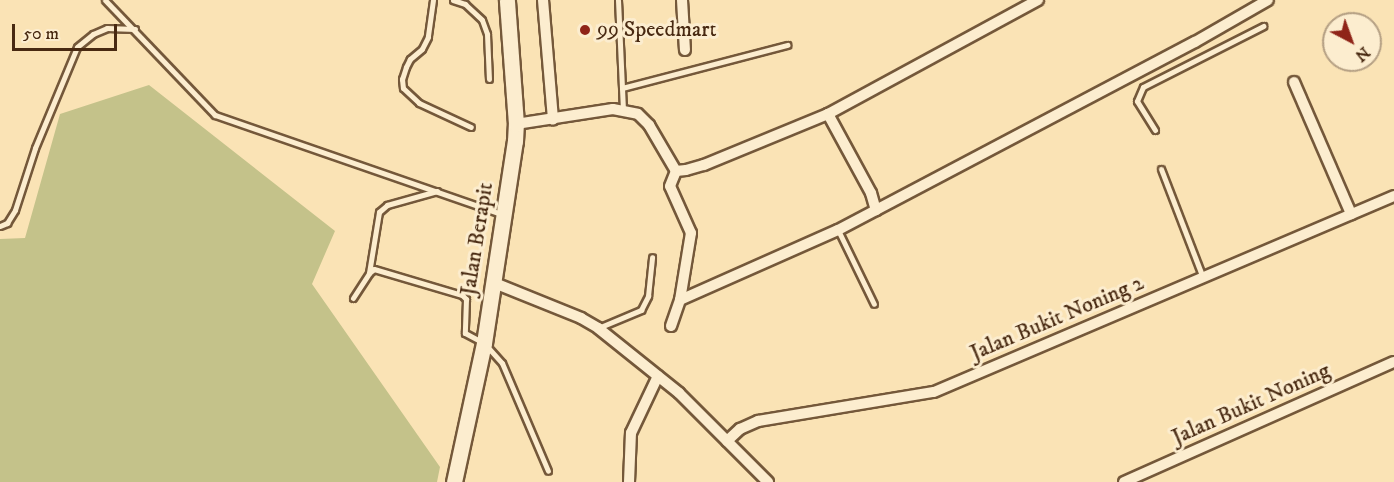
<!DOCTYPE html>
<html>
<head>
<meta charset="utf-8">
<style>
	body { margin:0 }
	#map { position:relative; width:1394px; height:482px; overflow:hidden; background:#fae3b5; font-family:"IM FELL DW Pica",serif }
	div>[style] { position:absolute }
	.green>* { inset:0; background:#c4c28a }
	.roads { filter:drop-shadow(2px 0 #74583a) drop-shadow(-2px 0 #74583a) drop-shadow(0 2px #74583a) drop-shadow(0 -2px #74583a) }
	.lane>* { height:5px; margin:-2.5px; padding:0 2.5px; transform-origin:2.5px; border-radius:2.5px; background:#fcedcf }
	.street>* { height:10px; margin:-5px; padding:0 5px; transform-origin:5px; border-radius:5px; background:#fcedcf }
	.secondary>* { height:15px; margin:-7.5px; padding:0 7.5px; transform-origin:7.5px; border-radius:7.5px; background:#fcedcf }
	.dots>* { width:16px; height:16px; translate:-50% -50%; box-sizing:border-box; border:3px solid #fcedcf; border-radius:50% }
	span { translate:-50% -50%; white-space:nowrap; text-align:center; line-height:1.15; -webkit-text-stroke:6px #fcedcf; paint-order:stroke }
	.poi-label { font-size:22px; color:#482911 }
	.left { translate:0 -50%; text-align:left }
	.street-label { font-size:22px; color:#482911 }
	.north { position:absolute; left:1322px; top:12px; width:60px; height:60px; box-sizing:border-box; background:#fcedcf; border:2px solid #b49f83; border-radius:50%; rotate:139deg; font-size:16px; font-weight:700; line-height:24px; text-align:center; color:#482911 }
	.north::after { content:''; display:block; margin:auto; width:21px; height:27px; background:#8f2418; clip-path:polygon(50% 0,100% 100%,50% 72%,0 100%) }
	.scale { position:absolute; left:12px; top:24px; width:105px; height:27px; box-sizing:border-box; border:3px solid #482911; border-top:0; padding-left:8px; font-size:18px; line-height:21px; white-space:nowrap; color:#482911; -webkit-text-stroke:4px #fcedcf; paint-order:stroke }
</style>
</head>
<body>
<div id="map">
	<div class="green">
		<div style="clip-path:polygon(149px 85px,335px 231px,312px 284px,440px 467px,437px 482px,0 482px,0 239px,25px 238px,60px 114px)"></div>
	</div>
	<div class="roads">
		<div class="lane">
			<div style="left:105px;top:0;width:159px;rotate:46.3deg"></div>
			<div style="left:215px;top:115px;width:303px;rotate:19.1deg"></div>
			<div style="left:433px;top:0;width:37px;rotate:98deg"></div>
			<div style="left:428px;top:37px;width:13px;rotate:117deg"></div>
			<div style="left:422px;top:49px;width:16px;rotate:140deg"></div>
			<div style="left:410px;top:59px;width:9px;rotate:117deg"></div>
			<div style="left:406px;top:67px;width:13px;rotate:108deg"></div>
			<div style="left:402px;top:79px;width:9px;rotate:84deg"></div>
			<div style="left:403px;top:88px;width:22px;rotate:43deg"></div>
			<div style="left:419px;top:103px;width:57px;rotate:24.8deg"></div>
			<div style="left:453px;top:0;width:13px;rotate:18deg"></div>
			<div style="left:465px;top:4px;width:23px;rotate:43deg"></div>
			<div style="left:482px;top:20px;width:15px;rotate:70deg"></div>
			<div style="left:487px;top:34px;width:45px;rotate:87.5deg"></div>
			<div style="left:618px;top:0;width:111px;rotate:87.4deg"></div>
			<div style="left:622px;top:88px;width:171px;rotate:-14.6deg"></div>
			<div style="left:1155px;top:130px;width:34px;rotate:-122deg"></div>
			<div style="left:1137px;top:101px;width:15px;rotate:-67deg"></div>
			<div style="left:1143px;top:87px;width:135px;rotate:-26.9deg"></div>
			<div style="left:1161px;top:169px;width:117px;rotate:68.9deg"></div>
			<div style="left:0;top:226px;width:8px;rotate:-23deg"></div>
			<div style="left:7px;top:223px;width:15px;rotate:-58deg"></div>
			<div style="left:15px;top:210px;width:65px;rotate:-72.1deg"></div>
			<div style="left:35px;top:148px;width:109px;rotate:-67.4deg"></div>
			<div style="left:77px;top:47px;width:21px;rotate:-39deg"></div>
			<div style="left:93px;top:34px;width:15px;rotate:-23deg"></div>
			<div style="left:107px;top:28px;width:28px;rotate:2deg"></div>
			<div style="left:838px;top:230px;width:82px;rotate:64.1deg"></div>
			<div style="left:369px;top:273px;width:62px;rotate:-80.7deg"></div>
			<div style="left:379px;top:212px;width:11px;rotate:-41deg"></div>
			<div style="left:387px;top:205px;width:52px;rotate:-15.6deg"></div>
			<div style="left:353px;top:298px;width:30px;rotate:-57deg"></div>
			<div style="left:369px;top:273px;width:6px;rotate:-39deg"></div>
			<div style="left:374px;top:269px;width:92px;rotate:16.5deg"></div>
			<div style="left:462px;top:295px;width:6px;rotate:45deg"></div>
			<div style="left:466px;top:299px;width:34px;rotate:92deg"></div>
			<div style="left:465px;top:333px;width:21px;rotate:28deg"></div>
			<div style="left:484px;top:343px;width:27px;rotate:48deg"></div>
			<div style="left:502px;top:363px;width:117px;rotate:66.9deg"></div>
			<div style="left:598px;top:328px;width:47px;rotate:-22.7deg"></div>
			<div style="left:641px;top:310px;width:16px;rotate:-63deg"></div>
			<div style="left:648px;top:296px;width:39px;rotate:-84deg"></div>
		</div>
		<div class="street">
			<div style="left:543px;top:0;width:120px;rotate:85.2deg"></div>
			<div style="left:682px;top:0;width:50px;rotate:86.6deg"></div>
			<div style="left:1294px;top:82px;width:144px;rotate:66.6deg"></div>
			<div style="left:828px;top:114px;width:90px;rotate:61.4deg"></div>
			<div style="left:871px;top:193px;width:18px;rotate:74deg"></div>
			<div style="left:516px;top:124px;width:98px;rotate:-8.8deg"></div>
			<div style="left:613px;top:109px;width:25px;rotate:11deg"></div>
			<div style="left:638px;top:114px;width:16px;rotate:45deg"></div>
			<div style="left:649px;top:125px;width:53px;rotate:59.6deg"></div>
			<div style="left:676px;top:171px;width:10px;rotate:-6deg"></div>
			<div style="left:686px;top:170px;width:19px;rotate:-16deg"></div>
			<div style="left:704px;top:165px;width:134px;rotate:-22.4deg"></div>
			<div style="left:828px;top:114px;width:239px;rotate:-28.5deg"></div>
			<div style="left:492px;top:282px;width:96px;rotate:22deg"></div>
			<div style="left:581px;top:318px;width:20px;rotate:30deg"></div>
			<div style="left:598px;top:328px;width:104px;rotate:38.7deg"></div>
			<div style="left:679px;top:393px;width:126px;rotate:45deg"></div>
			<div style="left:680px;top:300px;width:173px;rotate:-23.9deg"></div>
			<div style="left:838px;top:230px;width:403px;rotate:-27.8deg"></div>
			<div style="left:1195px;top:42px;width:84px;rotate:-29.9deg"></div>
			<div style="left:671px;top:326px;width:28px;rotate:-71deg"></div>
			<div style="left:680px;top:300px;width:68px;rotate:-80.7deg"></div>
			<div style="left:691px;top:233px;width:51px;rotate:-114.1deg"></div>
			<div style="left:670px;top:186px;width:16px;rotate:-68deg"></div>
			<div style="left:727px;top:441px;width:18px;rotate:-43deg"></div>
			<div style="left:740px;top:429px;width:20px;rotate:-24deg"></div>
			<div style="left:758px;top:421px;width:178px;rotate:-9.4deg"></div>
			<div style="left:934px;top:392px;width:500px;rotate:-23.08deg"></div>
			<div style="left:629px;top:482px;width:49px;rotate:-87.7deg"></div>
			<div style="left:631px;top:433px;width:63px;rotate:-64.7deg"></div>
			<div style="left:1124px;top:482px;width:295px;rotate:-24deg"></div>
		</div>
		<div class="secondary">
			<div style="left:454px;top:482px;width:142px;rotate:-77.8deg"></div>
			<div style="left:484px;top:343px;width:204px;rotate:-81.3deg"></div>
			<div style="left:515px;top:141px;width:17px;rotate:-87deg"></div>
			<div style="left:516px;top:124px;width:124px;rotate:-94.2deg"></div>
		</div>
	</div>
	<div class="dots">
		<div style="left:585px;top:30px;background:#8f2418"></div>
	</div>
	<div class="poi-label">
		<span class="left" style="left:597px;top:30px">99 Speedmart</span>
	</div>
	<div class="street-label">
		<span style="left:477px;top:239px;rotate:-81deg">Jalan Berapit</span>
		<span style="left:1057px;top:318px;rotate:-23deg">Jalan Bukit Noning 2</span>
		<span style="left:1251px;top:404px;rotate:-24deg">Jalan Bukit Noning</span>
	</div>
	<div class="north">N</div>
	<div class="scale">50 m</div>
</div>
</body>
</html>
